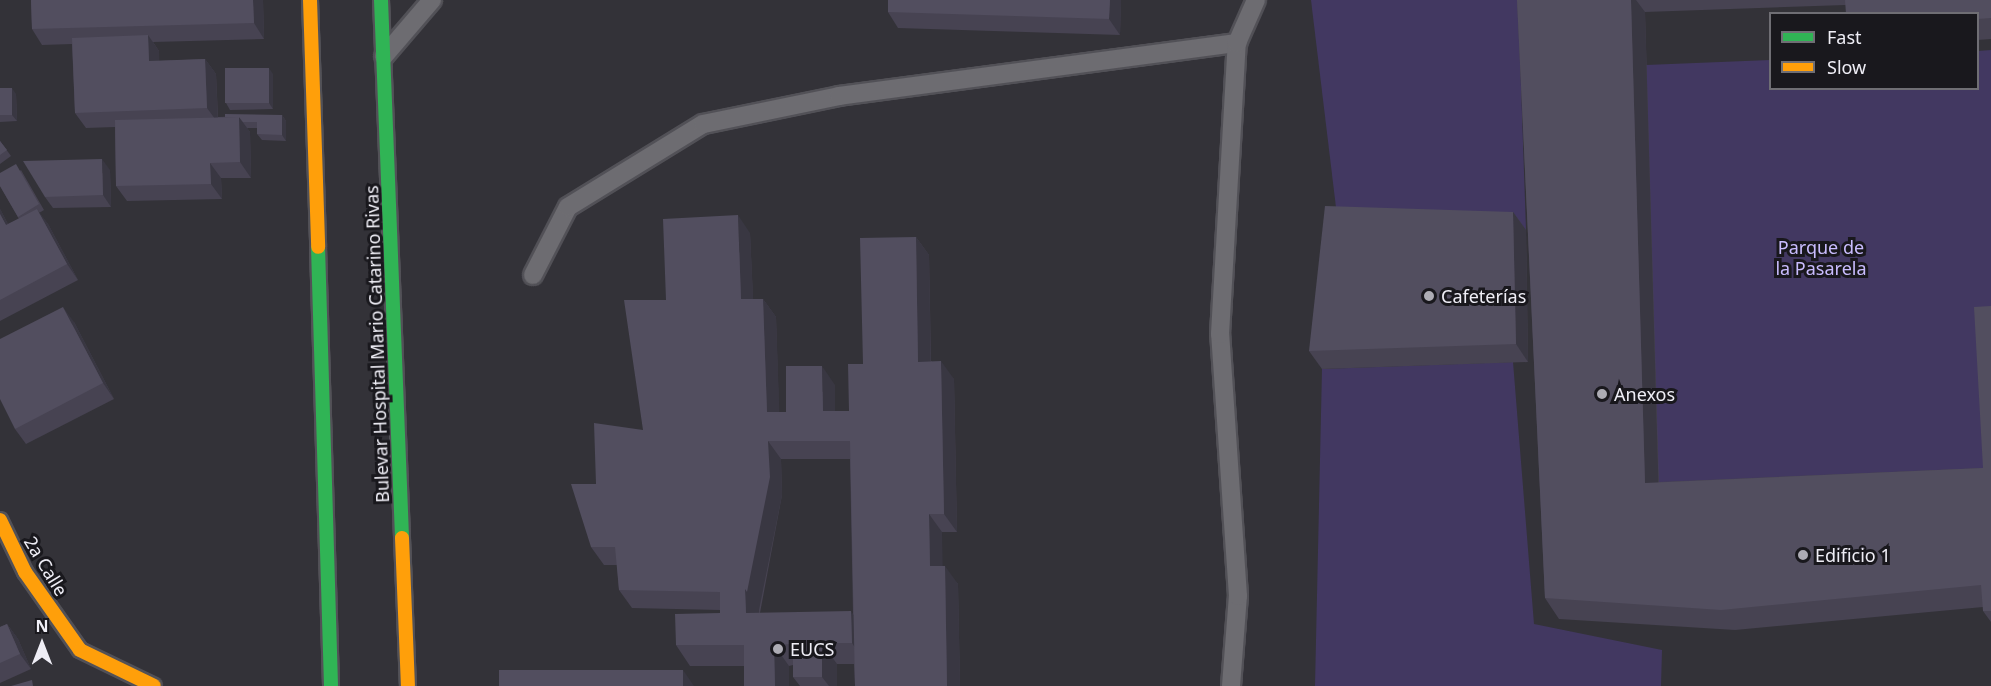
<!DOCTYPE html>
<html>
<head>
<meta charset="utf-8">
<style>
	body { margin:0 }
	#map { position:relative; width:1991px; height:686px; overflow:hidden; background:#333238; font-family:"Noto Sans",sans-serif }
	div>[style] { position:absolute }
	.green>* { inset:0; background:#423861 }
	.roads { filter:drop-shadow(2px 0 #525157) drop-shadow(-2px 0 #525157) drop-shadow(0 2px #525157) drop-shadow(0 -2px #525157) }
	.lane>* { height:18px; margin:-9px; padding:0 9px; transform-origin:9px; border-radius:9px; background:#6d6c71 }
	.fast>* { height:14px; margin:-7px; padding:0 7px; transform-origin:7px; border-radius:7px; background:#30b455 }
	.slow>* { height:14px; margin:-7px; padding:0 7px; transform-origin:7px; border-radius:7px; background:#ff9f0a }
	.wall>* { inset:0; background:#474352 }
	.shaded-wall>* { inset:0; background:#393742 }
	.building>* { inset:0; background:#524e5f; transform-origin:0 0 }
	.dots>* { width:16px; height:16px; translate:-50% -50%; box-sizing:border-box; border:3px solid #19181d; border-radius:50% }
	span { translate:-50% -50%; white-space:nowrap; text-align:center; line-height:1.15; -webkit-text-stroke:6px #19181d; paint-order:stroke }
	.park-label { font-size:18px; color:#c9bcfe }
	.poi-label { font-size:18px; color:#efeef6 }
	.left { translate:0 -50%; text-align:left }
	.street-label { font-size:18px; color:#efeef6 }
	.legend { position:absolute; left:1769px; top:12px; width:210px; height:78px; box-sizing:border-box; background:#19181d; border:2px solid #6f6e74; margin:0; padding:8px 10px; list-style:none; font-size:18px; color:#efeef6 }
	.legend li { display:flex; align-items:center; gap:12px; height:30px }
	.legend b { width:30px; border:2px solid #6f6e74 }
	.north { position:absolute; left:12px; top:614px; width:60px; height:60px; -webkit-text-stroke:4px #19181d; paint-order:stroke; rotate:0deg; font-size:16px; font-weight:700; line-height:24px; text-align:center; color:#efeef6 }
	.north::after { content:''; display:block; margin:auto; width:21px; height:27px; background:#efeef6; clip-path:polygon(50% 0,100% 100%,50% 72%,0 100%) }
</style>
</head>
<body>
<div id="map">
	<div class="green">
		<div style="clip-path:polygon(1311px 0,1518px 0,1526px 230px,1338px 224px)"></div>
		<div style="clip-path:polygon(1991px 50px,1991px 490px,1659px 503px,1646px 65px,1770px 60px,1770px 88px,1978px 88px,1978px 51px)"></div>
		<div style="clip-path:polygon(1513px 362px,1534px 624px,1662px 650px,1661px 686px,1315px 686px,1322px 369px)"></div>
	</div>
	<div class="roads">
		<div class="lane">
			<div style="left:384px;top:56px;width:74px;rotate:-49.4deg"></div>
			<div style="left:533px;top:275px;width:76px;rotate:-62.8deg"></div>
			<div style="left:568px;top:207px;width:158px;rotate:-31.6deg"></div>
			<div style="left:703px;top:124px;width:139px;rotate:-11.6deg"></div>
			<div style="left:839px;top:96px;width:402px;rotate:-7.6deg"></div>
			<div style="left:1231px;top:686px;width:90px;rotate:-85.6deg"></div>
			<div style="left:1238px;top:596px;width:263px;rotate:-93.9deg"></div>
			<div style="left:1220px;top:334px;width:291px;rotate:-86.7deg"></div>
			<div style="left:1237px;top:43px;width:47px;rotate:-66.2deg"></div>
		</div>
		<div class="fast">
			<div style="left:381px;top:0;width:538px;rotate:87.76deg"></div>
			<div style="left:318px;top:247px;width:439px;rotate:88.3deg"></div>
		</div>
		<div class="slow">
			<div style="left:310px;top:0;width:247px;rotate:88.1deg"></div>
			<div style="left:0;top:520px;width:58px;rotate:64.3deg"></div>
			<div style="left:25px;top:572px;width:95px;rotate:54.8deg"></div>
			<div style="left:80px;top:650px;width:82px;rotate:25.9deg"></div>
			<div style="left:402px;top:538px;width:148px;rotate:87.7deg"></div>
		</div>
	</div>
	<div class="wall">
		<div style="clip-path:polygon(31px 0,263px 0,264px 39px,153px 42px,159px 51px,159px 61px,205px 59px,216px 74px,218px 117px,282px 115px,286px 121px,286px 141px,262px 140px,257px 134px,257px 128px,247px 128px,250px 132px,251px 178px,221px 178px,222px 199px,127px 201px,116px 186px,115px 127px,86px 128px,75px 113px,72px 44px,42px 45px,32px 29px)"></div>
		<div style="clip-path:polygon(888px 0,1121px 0,1120px 35px,898px 28px,888px 12px)"></div>
		<div style="clip-path:polygon(1517px 0,1991px 0,1991px 39px,1977px 40px,1977px 14px,1845px 5px,1645px 12px,1659px 482px,1983px 468px,1991px 306px,1991px 622px,1983px 611px,1983px 607px,1735px 630px,1559px 619px,1545px 598px)"></div>
		<div style="clip-path:polygon(273px 74px,273px 109px,230px 110px,226px 103px)"></div>
		<div style="clip-path:polygon(0 88px,16px 94px,17px 121px,0 122px)"></div>
		<div style="clip-path:polygon(0 141px,11px 156px,0 164px)"></div>
		<div style="clip-path:polygon(21px 170px,44px 210px,39px 213px,48px 224px,78px 280px,0 321px,0 209px,8px 224px,19px 219px,0 186px)"></div>
		<div style="clip-path:polygon(110px 170px,111px 207px,53px 208px,45px 197px)"></div>
		<div style="clip-path:polygon(1513px 212px,1526px 230px,1528px 362px,1322px 369px,1309px 351px)"></div>
		<div style="clip-path:polygon(evenodd,750px 233px,753px 299px,763px 299px,776px 317px,779px 412px,786px 412px,835px 385px,835px 411px,849px 411px,863px 364px,916px 237px,929px 255px,931px 361px,954px 379px,957px 532px,942px 532px,942px 566px,958px 584px,960px 686px,855px 686px,854px 664px,837px 664px,837px 686px,800px 686px,793px 677px,793px 665px,789px 666px,789px 686px,744px 686px,744px 666px,690px 666px,676px 645px,720px 613px,720px 610px,632px 608px,619px 590px,617px 565px,604px 565px,591px 547px,596px 484px,643px 430px,750px 233px,781px 459px,850px 459px,853px 614px,760px 613px,782px 495px,781px 459px)"></div>
		<div style="clip-path:polygon(74px 322px,114px 399px,26px 444px,15px 429px)"></div>
		<div style="clip-path:polygon(7px 624px,18px 639px,31px 669px,0 683px,0 627px)"></div>
	</div>
	<div class="shaded-wall">
		<div style="clip-path:polygon(253px 0,263px 0,264px 39px,254px 23px)"></div>
		<div style="clip-path:polygon(1110px 0,1121px 0,1120px 35px,1109px 19px)"></div>
		<div style="clip-path:polygon(1631px 0,1636px 0,1645px 12px,1659px 503px,1645px 483px)"></div>
		<div style="clip-path:polygon(148px 35px,159px 51px,160px 76px,149px 61px)"></div>
		<div style="clip-path:polygon(205px 59px,216px 74px,218px 123px,207px 108px)"></div>
		<div style="clip-path:polygon(269px 68px,273px 74px,273px 109px,269px 103px)"></div>
		<div style="clip-path:polygon(12px 88px,16px 94px,17px 121px,12px 115px)"></div>
		<div style="clip-path:polygon(282px 115px,286px 121px,286px 141px,282px 135px)"></div>
		<div style="clip-path:polygon(239px 117px,250px 132px,251px 178px,240px 162px)"></div>
		<div style="clip-path:polygon(102px 159px,110px 170px,111px 207px,103px 195px)"></div>
		<div style="clip-path:polygon(210px 163px,221px 178px,222px 199px,211px 184px)"></div>
		<div style="clip-path:polygon(0 209px,17px 241px,6px 225px,0 214px)"></div>
		<div style="clip-path:polygon(37px 209px,48px 224px,78px 280px,67px 264px)"></div>
		<div style="clip-path:polygon(1513px 212px,1526px 230px,1528px 362px,1516px 344px)"></div>
		<div style="clip-path:polygon(738px 215px,750px 233px,754px 317px,741px 299px)"></div>
		<div style="clip-path:polygon(916px 237px,929px 255px,931px 380px,918px 362px)"></div>
		<div style="clip-path:polygon(763px 299px,776px 317px,780px 430px,767px 412px)"></div>
		<div style="clip-path:polygon(63px 307px,74px 322px,114px 399px,103px 383px)"></div>
		<div style="clip-path:polygon(941px 361px,954px 379px,957px 532px,944px 514px)"></div>
		<div style="clip-path:polygon(822px 366px,835px 385px,835px 429px,823px 411px)"></div>
		<div style="clip-path:polygon(768px 441px,781px 459px,782px 495px,759px 610px,760px 634px,746px 613px,745px 589px)"></div>
		<div style="clip-path:polygon(929px 514px,942px 532px,943px 584px,930px 566px)"></div>
		<div style="clip-path:polygon(945px 566px,958px 584px,960px 686px,947px 686px)"></div>
		<div style="clip-path:polygon(851px 611px,866px 632px,866px 664px,852px 643px)"></div>
		<div style="clip-path:polygon(7px 624px,18px 639px,31px 669px,20px 654px)"></div>
		<div style="clip-path:polygon(822px 643px,837px 664px,837px 686px,829px 686px,822px 677px)"></div>
		<div style="clip-path:polygon(774px 645px,789px 666px,789px 686px,775px 686px)"></div>
		<div style="clip-path:polygon(683px 670px,694px 686px,683px 686px)"></div>
	</div>
	<div class="building">
		<div style="clip-path:polygon(31px 0,253px 0,254px 23px,32px 29px)"></div>
		<div style="clip-path:polygon(888px 0,1110px 0,1109px 19px,888px 12px)"></div>
		<div style="clip-path:polygon(1517px 0,1631px 0,1645px 483px,1983px 468px,1974px 307px,1991px 306px,1991px 611px,1983px 611px,1981px 585px,1721px 610px,1545px 598px)"></div>
		<div style="clip-path:polygon(1845px 0,1991px 0,1991px 18px,1977px 19px,1977px 14px,1846px 14px)"></div>
		<div style="clip-path:polygon(148px 35px,149px 61px,205px 59px,207px 108px,75px 113px,72px 38px)"></div>
		<div style="left:269px;top:68px;width:35px;height:44px;rotate:90deg"></div>
		<div style="left:0;top:88px;width:12px;height:27px"></div>
		<div style="clip-path:polygon(225px 114px,282px 115px,282px 135px,257px 134px,257px 122px,243px 122px,239px 117px,225px 117px)"></div>
		<div style="clip-path:polygon(239px 117px,240px 162px,210px 163px,211px 184px,116px 186px,115px 120px)"></div>
		<div style="clip-path:polygon(0 141px,7px 150px,0 155px)"></div>
		<div style="clip-path:polygon(102px 159px,103px 195px,45px 197px,23px 161px)"></div>
		<div style="clip-path:polygon(16px 164px,39px 204px,18px 217px,0 186px,0 173px)"></div>
		<div style="clip-path:polygon(1325px 206px,1513px 212px,1516px 344px,1309px 351px)"></div>
		<div style="clip-path:polygon(37px 209px,67px 264px,0 300px,0 214px,6px 225px)"></div>
		<div style="clip-path:polygon(738px 215px,741px 299px,763px 299px,767px 412px,786px 412px,786px 366px,822px 366px,823px 411px,849px 411px,848px 364px,863px 364px,860px 238px,916px 237px,918px 362px,941px 361px,944px 514px,929px 514px,930px 566px,945px 566px,947px 686px,855px 686px,850px 441px,768px 441px,770px 477px,747px 592px,745px 589px,720px 589px,720px 592px,619px 590px,615px 547px,591px 547px,571px 484px,596px 484px,594px 423px,643px 430px,624px 300px,666px 300px,663px 219px)"></div>
		<div style="clip-path:polygon(63px 307px,103px 383px,15px 429px,0 399px,0 339px)"></div>
		<div style="clip-path:polygon(720px 589px,745px 589px,746px 613px,851px 611px,852px 643px,822px 643px,822px 677px,793px 677px,793px 644px,774px 645px,775px 686px,744px 686px,744px 645px,676px 645px,675px 614px,720px 613px)"></div>
		<div style="clip-path:polygon(7px 624px,20px 654px,0 663px,0 627px)"></div>
		<div style="left:683px;top:670px;width:16px;height:184px;rotate:90deg"></div>
		<div style="clip-path:polygon(32px 680px,33px 686px,11px 686px)"></div>
	</div>
	<div class="dots">
		<div style="left:1429px;top:296px;background:#adacb4"></div>
		<div style="left:1602px;top:394px;background:#adacb4"></div>
		<div style="left:1803px;top:555px;background:#adacb4"></div>
		<div style="left:778px;top:649px;background:#adacb4"></div>
	</div>
	<div class="park-label">
		<span style="left:1821px;top:258px">Parque de<br>la Pasarela</span>
	</div>
	<div class="poi-label">
		<span class="left" style="left:1441px;top:296px">Cafeterías</span>
		<span class="left" style="left:1614px;top:394px">Anexos</span>
		<span class="left" style="left:1815px;top:555px">Edificio 1</span>
		<span class="left" style="left:790px;top:649px">EUCS</span>
	</div>
	<div class="street-label">
		<span style="left:377px;top:344px;rotate:-92deg">Bulevar Hospital Mario Catarino Rivas</span>
		<span style="left:46px;top:566px;rotate:59deg">2a Calle</span>
	</div>
	<ul class="legend">
	<li><b style="height:8px;background:#30b455"></b>Fast</li>
	<li><b style="height:8px;background:#ff9f0a"></b>Slow</li>
	</ul>
	<div class="north">N</div>
</div>
</body>
</html>
